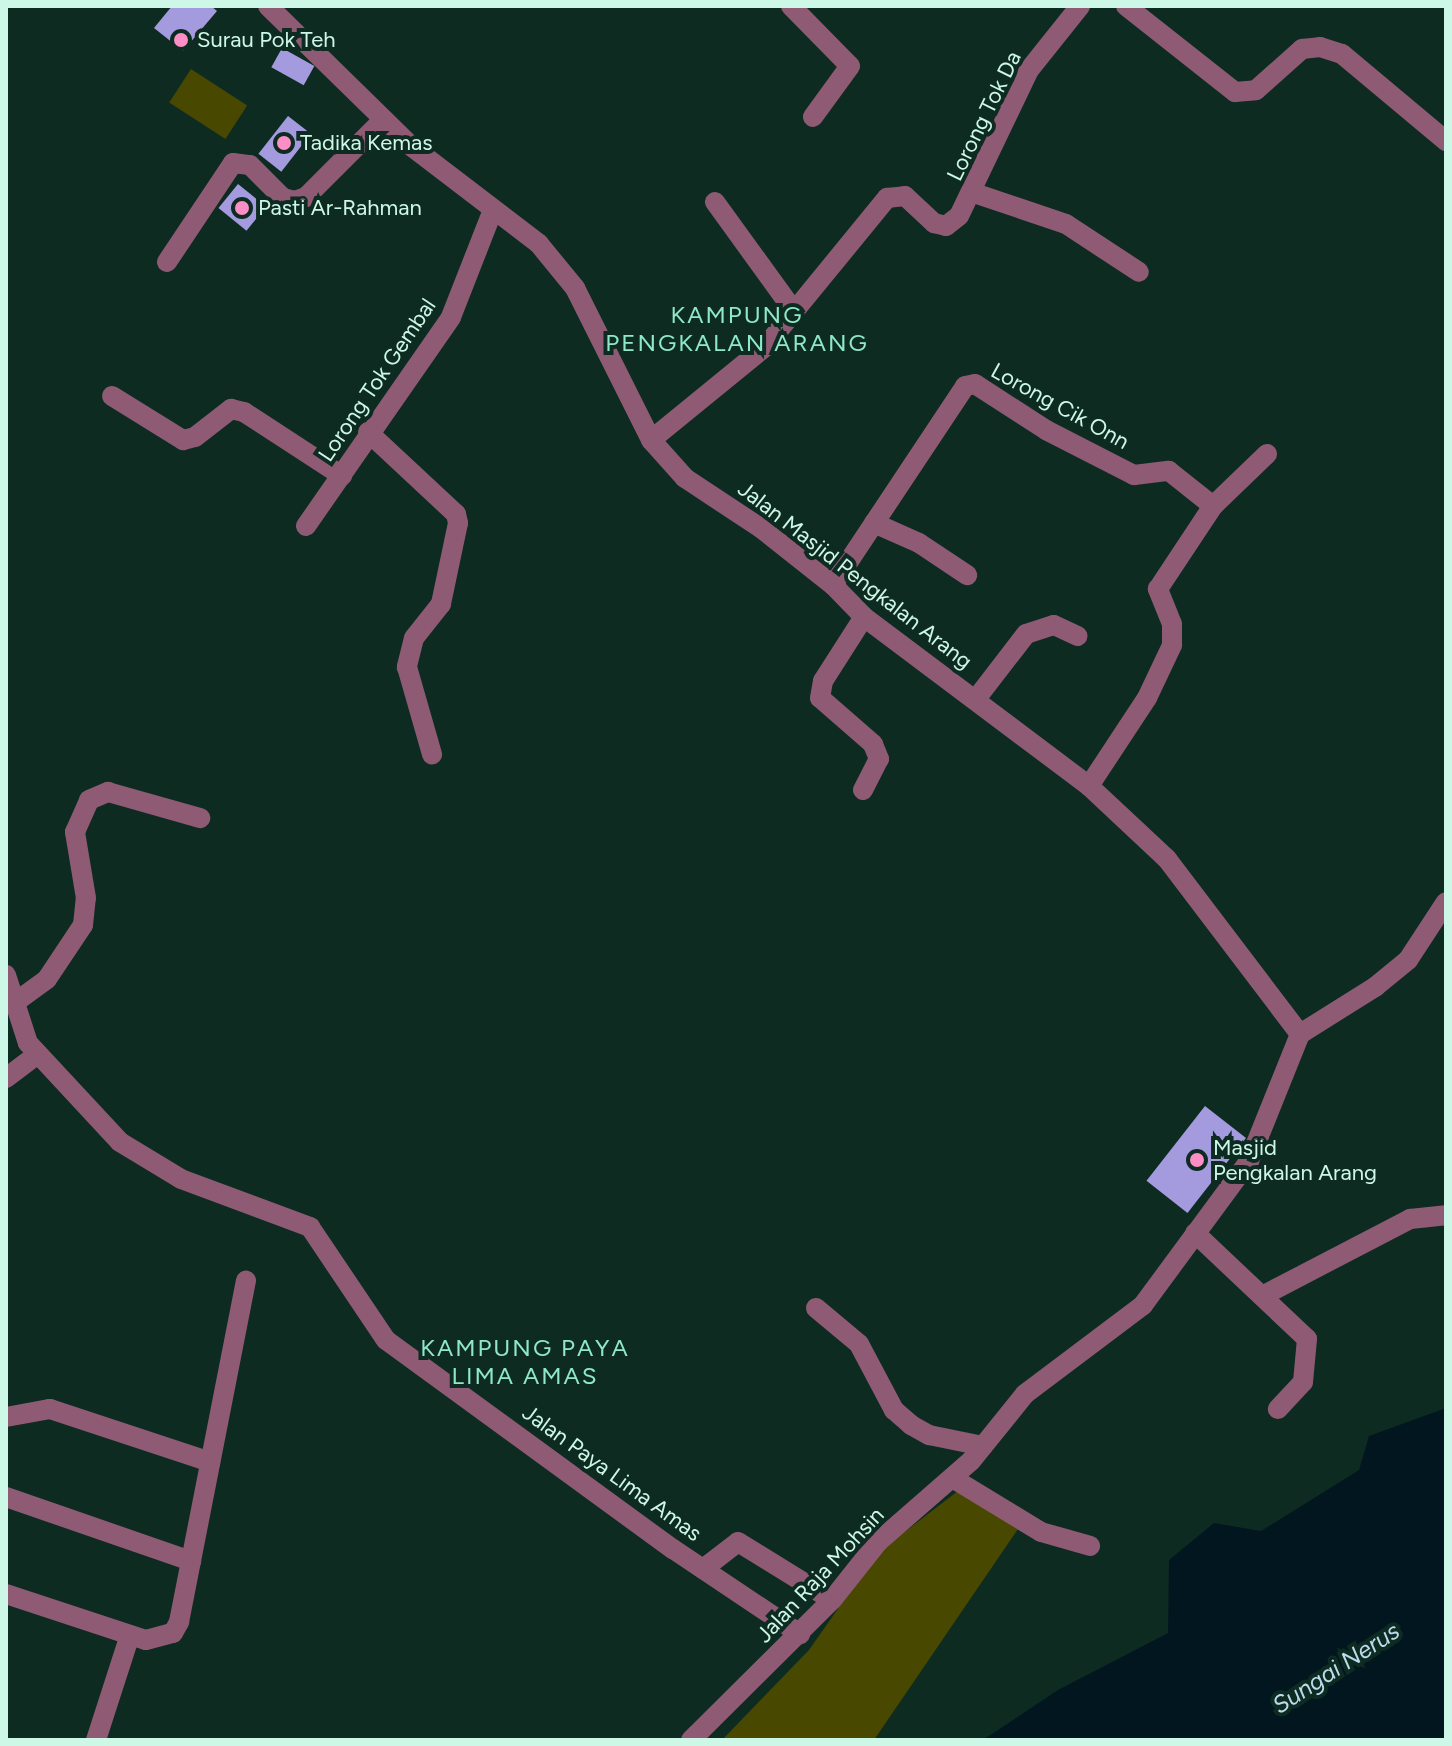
<!DOCTYPE html>
<html>
<head>
<meta charset="utf-8">
<style>
	body { margin:0 }
	#map { position:relative; width:1452px; height:1746px; overflow:hidden; background:#0e2b22; font-family:Figtree,sans-serif }
	div>[style] { position:absolute }
	.green>* { inset:0; background:#484801; transform-origin:0 0 }
	.water>* { inset:0; background:#021620 }
	.building>* { inset:0; background:#a39bde; transform-origin:0 0 }
	.minor>* { height:20px; margin:-10px; padding:0 10px; transform-origin:10px; border-radius:10px; background:#8f5b74 }
	.dots>* { width:22px; height:22px; translate:-50% -50%; box-sizing:border-box; border:4px solid #0e2b22; border-radius:50% }
	span { translate:-50% -50%; white-space:nowrap; text-align:center; line-height:1.15; -webkit-text-stroke:8px #0e2b22; paint-order:stroke }
	.poi-label { font-size:22px; color:#cdf7e7 }
	.left { translate:0 -50%; text-align:left }
	.street-label { font-size:22px; color:#cdf7e7 }
	.neighbourhood-label { font-size:24px; color:#8ee8c9; letter-spacing:2px }
	.water-label { font-size:24px; color:#bcdbeb; font-style:italic }
	.frame { position:absolute; inset:0; border:8px solid #cdf7e7; pointer-events:none }
</style>
</head>
<body>
<div id="map">
	<div class="green">
		<div style="left:191px;top:69px;width:67px;height:40px;rotate:33deg"></div>
		<div style="clip-path:polygon(958px 1491px,1018px 1529px,874px 1740px,722px 1740px,809px 1650px,877px 1553px)"></div>
	</div>
	<div class="water">
		<div style="clip-path:polygon(1446px 1408px,1446px 1740px,983px 1740px,1058px 1690px,1168px 1633px,1169px 1560px,1214px 1523px,1261px 1531px,1359px 1470px,1369px 1436px)"></div>
	</div>
	<div class="building">
		<div style="clip-path:polygon(172px 6px,211px 6px,217px 11px,183px 51px,154px 28px)"></div>
		<div style="left:282px;top:48px;width:37px;height:22px;rotate:29deg"></div>
		<div style="left:288px;top:116px;width:29px;height:48px;rotate:38deg"></div>
		<div style="left:238px;top:184px;width:36px;height:31px;rotate:39deg"></div>
		<div style="left:1205px;top:1106px;width:52px;height:95px;rotate:38deg"></div>
	</div>
	<div class="minor">
		<div style="left:268px;top:6px;width:200px;rotate:44.4deg"></div>
		<div style="left:411px;top:146px;width:161px;rotate:37.4deg"></div>
		<div style="left:539px;top:244px;width:57px;rotate:50.7deg"></div>
		<div style="left:575px;top:288px;width:170px;rotate:63.4deg"></div>
		<div style="left:651px;top:440px;width:51px;rotate:48.2deg"></div>
		<div style="left:685px;top:478px;width:92px;rotate:33.5deg"></div>
		<div style="left:762px;top:529px;width:90px;rotate:38.3deg"></div>
		<div style="left:833px;top:585px;width:45px;rotate:45.9deg"></div>
		<div style="left:864px;top:617px;width:281px;rotate:36.9deg"></div>
		<div style="left:1089px;top:786px;width:107px;rotate:43.1deg"></div>
		<div style="left:1167px;top:859px;width:220px;rotate:52.8deg"></div>
		<div style="left:791px;top:6px;width:84px;rotate:45.5deg"></div>
		<div style="left:850px;top:66px;width:63px;rotate:126deg"></div>
		<div style="left:1126px;top:6px;width:139px;rotate:38.3deg"></div>
		<div style="left:1235px;top:92px;width:21px;rotate:-5deg"></div>
		<div style="left:1256px;top:90px;width:62px;rotate:-41.7deg"></div>
		<div style="left:1302px;top:49px;width:18px;rotate:-6deg"></div>
		<div style="left:1320px;top:47px;width:23px;rotate:18deg"></div>
		<div style="left:1342px;top:54px;width:136px;rotate:39.9deg"></div>
		<div style="left:974px;top:193px;width:97px;rotate:18.6deg"></div>
		<div style="left:1066px;top:224px;width:87px;rotate:33.3deg"></div>
		<div style="left:715px;top:202px;width:135px;rotate:54.1deg"></div>
		<div style="left:167px;top:262px;width:119px;rotate:-56.3deg"></div>
		<div style="left:233px;top:163px;width:17px;rotate:7deg"></div>
		<div style="left:250px;top:165px;width:47px;rotate:45deg"></div>
		<div style="left:283px;top:198px;width:12px;rotate:14deg"></div>
		<div style="left:295px;top:201px;width:12px;rotate:-20deg"></div>
		<div style="left:306px;top:197px;width:109px;rotate:-45deg"></div>
		<div style="left:112px;top:396px;width:84px;rotate:31.8deg"></div>
		<div style="left:183px;top:440px;width:12px;rotate:-14deg"></div>
		<div style="left:195px;top:437px;width:46px;rotate:-37.9deg"></div>
		<div style="left:231px;top:409px;width:13px;rotate:13deg"></div>
		<div style="left:244px;top:412px;width:117px;rotate:33.1deg"></div>
		<div style="left:368px;top:432px;width:120px;rotate:43deg"></div>
		<div style="left:456px;top:514px;width:9px;rotate:77deg"></div>
		<div style="left:458px;top:523px;width:83px;rotate:101.9deg"></div>
		<div style="left:441px;top:604px;width:43px;rotate:128.5deg"></div>
		<div style="left:414px;top:638px;width:30px;rotate:104deg"></div>
		<div style="left:407px;top:667px;width:91px;rotate:74deg"></div>
		<div style="left:651px;top:440px;width:147px;rotate:-39.2deg"></div>
		<div style="left:765px;top:347px;width:193px;rotate:-50.7deg"></div>
		<div style="left:887px;top:198px;width:18px;rotate:-6deg"></div>
		<div style="left:905px;top:196px;width:40px;rotate:43deg"></div>
		<div style="left:934px;top:223px;width:12px;rotate:14deg"></div>
		<div style="left:946px;top:226px;width:16px;rotate:-38deg"></div>
		<div style="left:959px;top:216px;width:162px;rotate:-64.4deg"></div>
		<div style="left:1029px;top:70px;width:82px;rotate:-51.4deg"></div>
		<div style="left:874px;top:523px;width:49px;rotate:24deg"></div>
		<div style="left:919px;top:543px;width:58px;rotate:33.7deg"></div>
		<div style="left:306px;top:526px;width:254px;rotate:-55.2deg"></div>
		<div style="left:451px;top:317px;width:115px;rotate:-68.6deg"></div>
		<div style="left:833px;top:585px;width:239px;rotate:-56.4deg"></div>
		<div style="left:965px;top:386px;width:10px;rotate:-11deg"></div>
		<div style="left:975px;top:384px;width:85px;rotate:32.9deg"></div>
		<div style="left:1046px;top:430px;width:99px;rotate:27.1deg"></div>
		<div style="left:1134px;top:475px;width:35px;rotate:-7deg"></div>
		<div style="left:1169px;top:471px;width:56px;rotate:38.5deg"></div>
		<div style="left:976px;top:699px;width:82px;rotate:-52.4deg"></div>
		<div style="left:1026px;top:634px;width:29px;rotate:-18deg"></div>
		<div style="left:1054px;top:625px;width:26px;rotate:25deg"></div>
		<div style="left:1089px;top:786px;width:105px;rotate:-56.6deg"></div>
		<div style="left:1147px;top:698px;width:59px;rotate:-64.7deg"></div>
		<div style="left:1172px;top:645px;width:21px;rotate:-90deg"></div>
		<div style="left:1172px;top:624px;width:38px;rotate:-112deg"></div>
		<div style="left:1158px;top:589px;width:100px;rotate:-56.5deg"></div>
		<div style="left:1213px;top:506px;width:75px;rotate:-43.9deg"></div>
		<div style="left:863px;top:790px;width:35px;rotate:-63deg"></div>
		<div style="left:879px;top:759px;width:16px;rotate:-112deg"></div>
		<div style="left:873px;top:744px;width:70px;rotate:-139deg"></div>
		<div style="left:820px;top:698px;width:17px;rotate:-80deg"></div>
		<div style="left:823px;top:681px;width:76px;rotate:-57.4deg"></div>
		<div style="left:6px;top:975px;width:71px;rotate:72.1deg"></div>
		<div style="left:28px;top:1043px;width:135px;rotate:47.1deg"></div>
		<div style="left:120px;top:1142px;width:71px;rotate:31.2deg"></div>
		<div style="left:181px;top:1179px;width:138px;rotate:20.4deg"></div>
		<div style="left:310px;top:1227px;width:136px;rotate:56.1deg"></div>
		<div style="left:386px;top:1340px;width:355px;rotate:36.1deg"></div>
		<div style="left:673px;top:1549px;width:153px;rotate:33.8deg"></div>
		<div style="left:17px;top:1001px;width:37px;rotate:-36deg"></div>
		<div style="left:47px;top:979px;width:65px;rotate:-56.3deg"></div>
		<div style="left:83px;top:925px;width:27px;rotate:-84deg"></div>
		<div style="left:86px;top:898px;width:67px;rotate:-99.5deg"></div>
		<div style="left:75px;top:832px;width:35px;rotate:-66deg"></div>
		<div style="left:89px;top:800px;width:21px;rotate:-23deg"></div>
		<div style="left:108px;top:792px;width:96px;rotate:15.8deg"></div>
		<div style="left:1300px;top:1034px;width:89px;rotate:-32.1deg"></div>
		<div style="left:1375px;top:987px;width:43px;rotate:-39.3deg"></div>
		<div style="left:1408px;top:960px;width:69px;rotate:-56.8deg"></div>
		<div style="left:6px;top:1078px;width:39px;rotate:-37deg"></div>
		<div style="left:1195px;top:1233px;width:154px;rotate:43.4deg"></div>
		<div style="left:1307px;top:1339px;width:43px;rotate:95.3deg"></div>
		<div style="left:1303px;top:1382px;width:37px;rotate:133deg"></div>
		<div style="left:1264px;top:1295px;width:165px;rotate:-27.5deg"></div>
		<div style="left:1410px;top:1219px;width:36px;rotate:-6deg"></div>
		<div style="left:816px;top:1308px;width:56px;rotate:39.9deg"></div>
		<div style="left:859px;top:1344px;width:75px;rotate:62.1deg"></div>
		<div style="left:894px;top:1410px;width:23px;rotate:41deg"></div>
		<div style="left:911px;top:1425px;width:21px;rotate:29deg"></div>
		<div style="left:929px;top:1435px;width:55px;rotate:11.5deg"></div>
		<div style="left:6px;top:1417px;width:45px;rotate:-10.3deg"></div>
		<div style="left:50px;top:1409px;width:169px;rotate:18.3deg"></div>
		<div style="left:954px;top:1479px;width:102px;rotate:31.3deg"></div>
		<div style="left:1041px;top:1532px;width:51px;rotate:15.9deg"></div>
		<div style="left:6px;top:1497px;width:196px;rotate:19.1deg"></div>
		<div style="left:703px;top:1569px;width:44px;rotate:-37.6deg"></div>
		<div style="left:738px;top:1542px;width:110px;rotate:31.7deg"></div>
		<div style="left:6px;top:1594px;width:147px;rotate:18.2deg"></div>
		<div style="left:146px;top:1640px;width:28px;rotate:-15deg"></div>
		<div style="left:173px;top:1633px;width:13px;rotate:-61deg"></div>
		<div style="left:179px;top:1622px;width:348px;rotate:-78.9deg"></div>
		<div style="left:96px;top:1740px;width:110px;rotate:-72.1deg"></div>
		<div style="left:691px;top:1740px;width:199px;rotate:-44.8deg"></div>
		<div style="left:832px;top:1600px;width:74px;rotate:-51.6deg"></div>
		<div style="left:878px;top:1542px;width:123px;rotate:-41.1deg"></div>
		<div style="left:971px;top:1461px;width:86px;rotate:-51.1deg"></div>
		<div style="left:1025px;top:1394px;width:148px;rotate:-37deg"></div>
		<div style="left:1143px;top:1305px;width:179px;rotate:-53.6deg"></div>
		<div style="left:1249px;top:1161px;width:137px;rotate:-68.1deg"></div>
	</div>
	<div class="dots">
		<div style="left:181px;top:40px;background:#fb8fc5"></div>
		<div style="left:284px;top:143px;background:#fb8fc5"></div>
		<div style="left:242px;top:208px;background:#fb8fc5"></div>
		<div style="left:1197px;top:1160px;background:#fb8fc5"></div>
	</div>
	<div class="poi-label">
		<span class="left" style="left:197px;top:40px">Surau Pok Teh</span>
		<span class="left" style="left:300px;top:143px">Tadika Kemas</span>
		<span class="left" style="left:258px;top:208px">Pasti Ar-Rahman</span>
		<span class="left" style="left:1213px;top:1160px">Masjid<br>Pengkalan Arang</span>
	</div>
	<div class="street-label">
		<span style="left:984px;top:116px;rotate:-64deg">Lorong Tok Da</span>
		<span style="left:377px;top:380px;rotate:-56deg">Lorong Tok Gembal</span>
		<span style="left:1060px;top:406px;rotate:29deg">Lorong Cik Onn</span>
		<span style="left:855px;top:575px;rotate:38deg">Jalan Masjid Pengkalan Arang</span>
		<span style="left:612px;top:1473px;rotate:36deg">Jalan Paya Lima Amas</span>
		<span style="left:820px;top:1575px;rotate:-47deg">Jalan Raja Mohsin</span>
	</div>
	<div class="neighbourhood-label">
		<span style="left:737px;top:329px">KAMPUNG<br>PENGKALAN ARANG</span>
		<span style="left:525px;top:1362px">KAMPUNG PAYA<br>LIMA AMAS</span>
	</div>
	<div class="water-label">
		<span style="left:1336px;top:1668px;rotate:-33deg">Sungai Nerus</span>
	</div>
	<div class="frame"></div>
</div>
</body>
</html>
